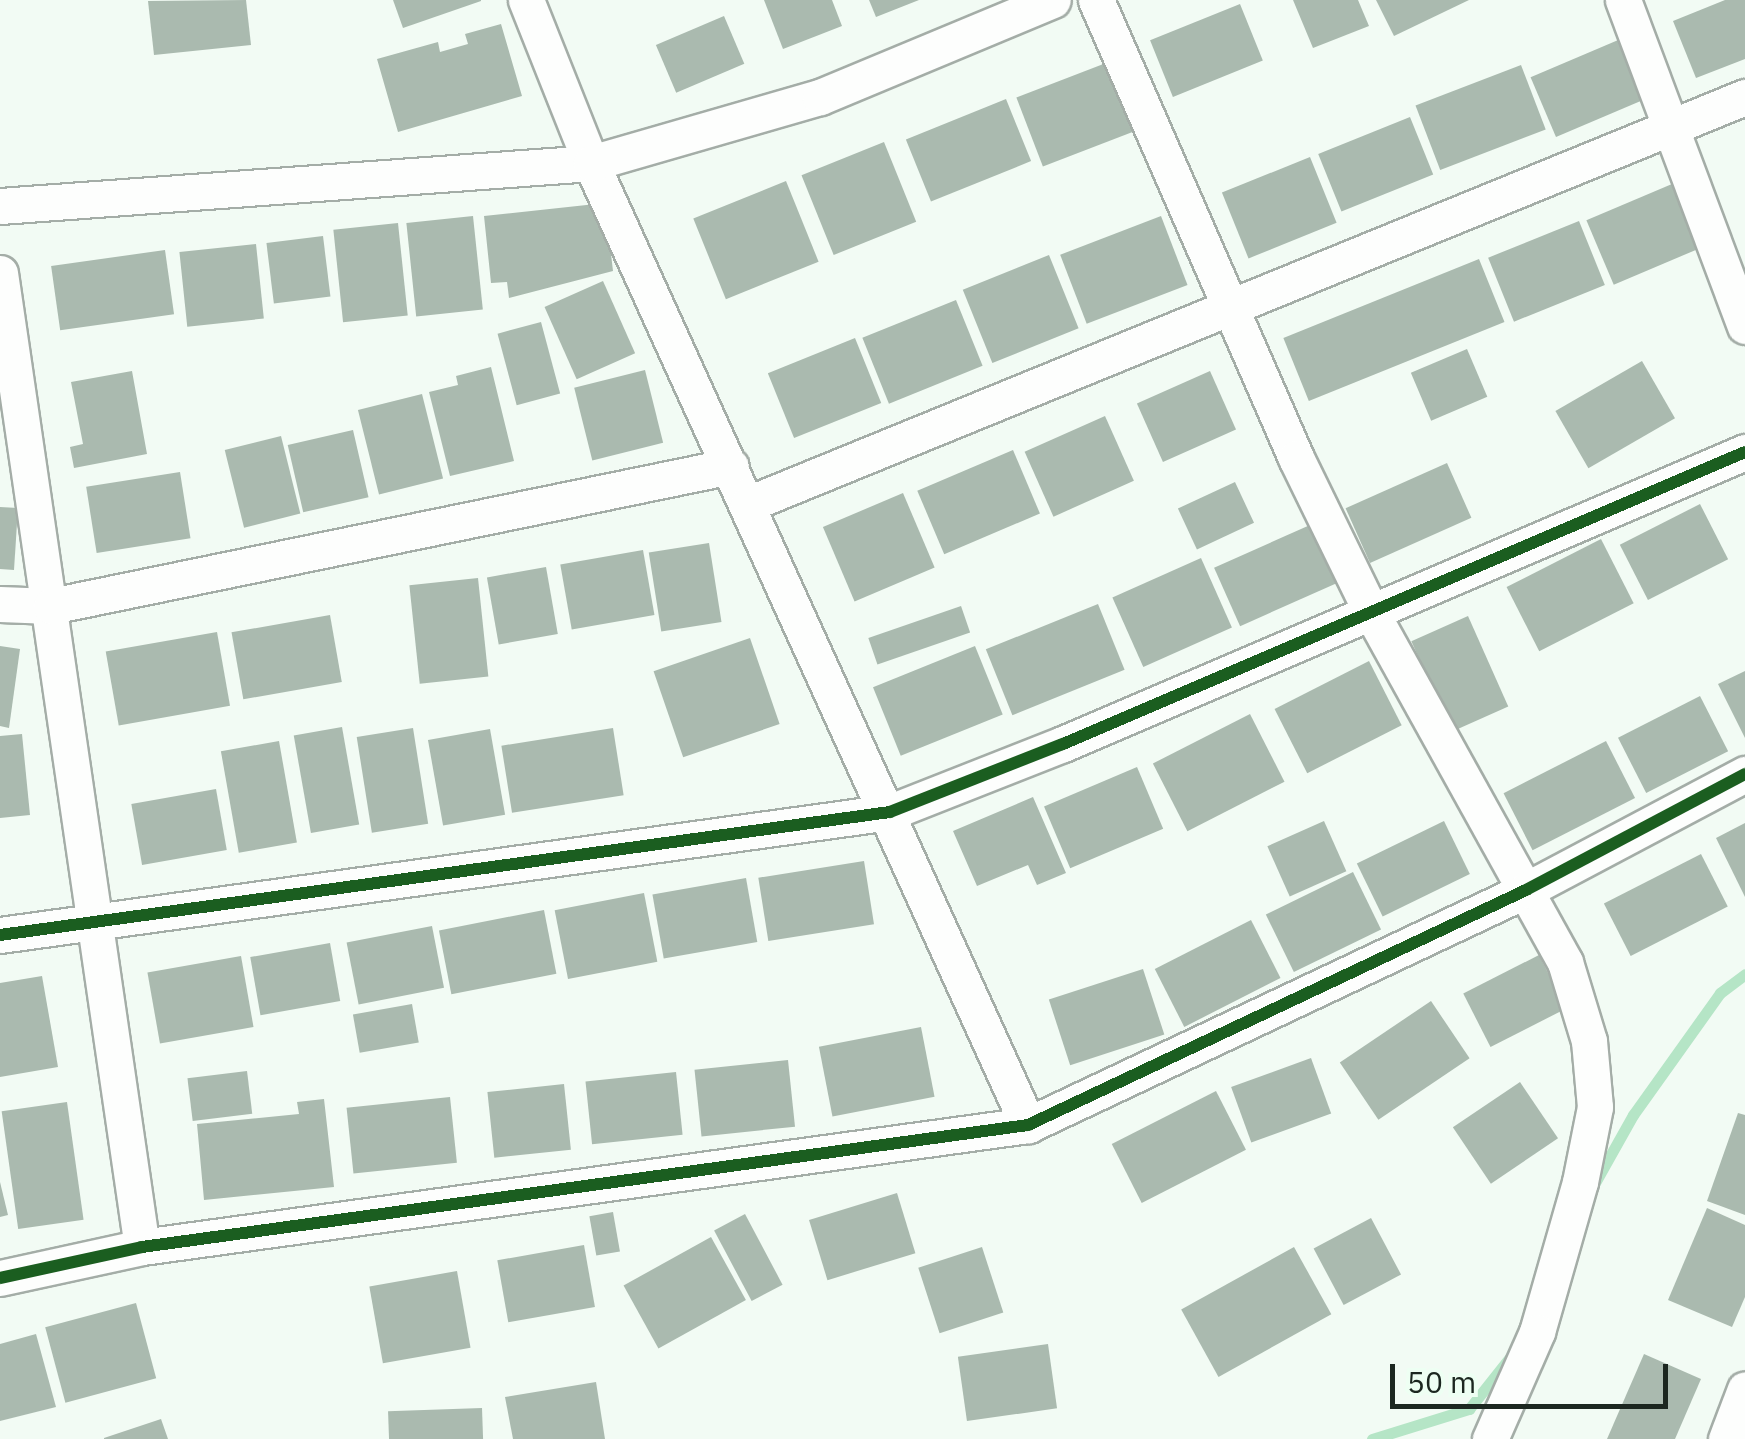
<!DOCTYPE html>
<html>
<head>
<meta charset="utf-8">
<style>
	body { margin:0 }
	#map { position:relative; width:1745px; height:1439px; overflow:hidden; background:#f2fbf4; font-family:"IBM Plex Sans",sans-serif }
	div>[style] { position:absolute }
	.stream>* { height:11px; margin:-5.5px; padding:0 5.5px; transform-origin:5.5px; border-radius:5.5px; background:#b5e5c6 }
	.building>* { inset:0; background:#aabaaf; transform-origin:0 0 }
	.roads { filter:drop-shadow(2px 0 #a4ada7) drop-shadow(-2px 0 #a4ada7) drop-shadow(0 2px #a4ada7) drop-shadow(0 -2px #a4ada7) }
	.minor>* { height:35px; margin:-17.5px; padding:0 17.5px; transform-origin:17.5px; border-radius:17.5px; background:#fdfefd }
	.cycleway>* { height:12px; margin:-6px; padding:0 6px; transform-origin:6px; border-radius:6px; background:#1b5e20 }
	span { translate:-50% -50%; white-space:nowrap; text-align:center; line-height:1.15; -webkit-text-stroke:8px #eefff3; paint-order:stroke }
	.scale { position:absolute; left:1390px; top:1364px; width:278px; height:45px; box-sizing:border-box; border:5px solid #1c2720; border-top:0; padding-left:12px; font-size:30px; line-height:35px; white-space:nowrap; color:#1c2720; -webkit-text-stroke:8px #eefff3; paint-order:stroke }
</style>
</head>
<body>
<div id="map">
	<div class="stream">
		<div style="left:1592px;top:1188px;width:84px;rotate:-60.7deg"></div>
		<div style="left:1633px;top:1115px;width:150px;rotate:-54.5deg"></div>
		<div style="left:1720px;top:993px;width:31px;rotate:-37deg"></div>
		<div style="left:1372px;top:1439px;width:102px;rotate:-17.2deg"></div>
		<div style="left:1469px;top:1409px;width:68px;rotate:-51.6deg"></div>
	</div>
	<div class="building">
		<div style="clip-path:polygon(246px 0,251px 45px,154px 55px,148px 1px)"></div>
		<div style="clip-path:polygon(393px 0,481px 0,481px 1px,403px 28px)"></div>
		<div style="clip-path:polygon(764px 0,832px 0,842px 26px,783px 49px)"></div>
		<div style="clip-path:polygon(869px 0,919px 0,876px 17px)"></div>
		<div style="clip-path:polygon(1293px 0,1358px 0,1369px 26px,1313px 48px)"></div>
		<div style="clip-path:polygon(1376px 0,1469px 0,1394px 36px)"></div>
		<div style="clip-path:polygon(1725px 0,1745px 0,1745px 59px,1696px 78px,1673px 21px)"></div>
		<div style="left:1240px;top:4px;width:61px;height:97px;rotate:68deg"></div>
		<div style="left:724px;top:16px;width:52px;height:74px;rotate:67deg"></div>
		<div style="clip-path:polygon(501px 24px,522px 96px,398px 132px,377px 59px,438px 42px,440px 52px,468px 44px,465px 34px)"></div>
		<div style="left:1630px;top:35px;width:65px;height:108px;rotate:67deg"></div>
		<div style="left:1106px;top:63px;width:74px;height:96px;rotate:69deg"></div>
		<div style="left:1521px;top:65px;width:69px;height:113px;rotate:69deg"></div>
		<div style="left:1006px;top:99px;width:67px;height:108px;rotate:68deg"></div>
		<div style="left:1410px;top:117px;width:62px;height:99px;rotate:68deg"></div>
		<div style="left:884px;top:142px;width:86px;height:89px;rotate:68deg"></div>
		<div style="left:1310px;top:157px;width:71px;height:95px;rotate:68deg"></div>
		<div style="left:786px;top:181px;width:87px;height:100px;rotate:68deg"></div>
		<div style="left:1672px;top:184px;width:70px;height:93px;rotate:67deg"></div>
		<div style="clip-path:polygon(605px 203px,613px 271px,509px 298px,507px 282px,491px 283px,484px 216px)"></div>
		<div style="left:473px;top:216px;width:94px;height:67px;rotate:84deg"></div>
		<div style="left:1161px;top:216px;width:74px;height:108px;rotate:69deg"></div>
		<div style="left:1579px;top:221px;width:69px;height:98px;rotate:68deg"></div>
		<div style="left:398px;top:223px;width:93px;height:65px;rotate:84deg"></div>
		<div style="left:323px;top:236px;width:61px;height:57px;rotate:83deg"></div>
		<div style="left:256px;top:244px;width:75px;height:77px;rotate:84deg"></div>
		<div style="left:165px;top:250px;width:65px;height:115px;rotate:82deg"></div>
		<div style="left:1049px;top:255px;width:79px;height:93px;rotate:68deg"></div>
		<div style="left:1479px;top:259px;width:68px;height:211px;rotate:68deg"></div>
		<div style="left:603px;top:281px;width:79px;height:64px;rotate:66deg"></div>
		<div style="left:956px;top:300px;width:71px;height:101px;rotate:68deg"></div>
		<div style="left:541px;top:322px;width:74px;height:45px;rotate:75deg"></div>
		<div style="left:855px;top:338px;width:70px;height:94px;rotate:68deg"></div>
		<div style="left:1467px;top:349px;width:52px;height:61px;rotate:67deg"></div>
		<div style="left:1642px;top:361px;width:66px;height:100px;rotate:60deg"></div>
		<div style="clip-path:polygon(491px 367px,514px 461px,450px 476px,429px 392px,458px 385px,456px 376px)"></div>
		<div style="left:645px;top:370px;width:75px;height:73px;rotate:76deg"></div>
		<div style="clip-path:polygon(132px 371px,147px 454px,74px 468px,70px 447px,83px 444px,71px 382px)"></div>
		<div style="left:1210px;top:371px;width:64px;height:80px;rotate:66deg"></div>
		<div style="left:422px;top:394px;width:87px;height:66px;rotate:76deg"></div>
		<div style="left:1105px;top:416px;width:71px;height:88px;rotate:66deg"></div>
		<div style="left:353px;top:430px;width:69px;height:67px;rotate:77deg"></div>
		<div style="left:281px;top:436px;width:80px;height:58px;rotate:76deg"></div>
		<div style="left:1013px;top:450px;width:69px;height:104px;rotate:67deg"></div>
		<div style="left:1447px;top:463px;width:60px;height:111px;rotate:66deg"></div>
		<div style="left:180px;top:472px;width:67px;height:95px;rotate:81deg"></div>
		<div style="left:1235px;top:482px;width:45px;height:63px;rotate:65deg"></div>
		<div style="left:903px;top:493px;width:81px;height:87px;rotate:67deg"></div>
		<div style="left:1700px;top:504px;width:62px;height:90px;rotate:63deg"></div>
		<div style="clip-path:polygon(0 507px,18px 508px,14px 570px,0 569px)"></div>
		<div style="left:1310px;top:525px;width:64px;height:105px;rotate:66deg"></div>
		<div style="left:1601px;top:539px;width:72px;height:106px;rotate:63deg"></div>
		<div style="left:709px;top:543px;width:80px;height:61px;rotate:81deg"></div>
		<div style="left:643px;top:550px;width:66px;height:84px;rotate:80deg"></div>
		<div style="left:1201px;top:558px;width:76px;height:97px;rotate:66deg"></div>
		<div style="left:546px;top:567px;width:68px;height:60px;rotate:80deg"></div>
		<div style="left:478px;top:578px;width:99px;height:69px;rotate:84deg"></div>
		<div style="left:1098px;top:604px;width:71px;height:121px;rotate:68deg"></div>
		<div style="left:961px;top:606px;width:28px;height:98px;rotate:71deg"></div>
		<div style="left:330px;top:615px;width:68px;height:100px;rotate:80deg"></div>
		<div style="left:1468px;top:616px;width:99px;height:62px;rotate:66deg"></div>
		<div style="left:217px;top:632px;width:75px;height:113px;rotate:80deg"></div>
		<div style="left:750px;top:638px;width:91px;height:102px;rotate:71deg"></div>
		<div style="clip-path:polygon(0 646px,20px 649px,9px 728px,0 726px)"></div>
		<div style="left:975px;top:646px;width:74px;height:110px;rotate:68deg"></div>
		<div style="left:1369px;top:661px;width:72px;height:106px;rotate:63deg"></div>
		<div style="clip-path:polygon(1745px 671px,1745px 738px,1718px 684px)"></div>
		<div style="left:1700px;top:696px;width:62px;height:92px;rotate:63deg"></div>
		<div style="left:1250px;top:714px;width:76px;height:109px;rotate:63deg"></div>
		<div style="left:342px;top:727px;width:99px;height:49px;rotate:80deg"></div>
		<div style="left:413px;top:728px;width:97px;height:57px;rotate:81deg"></div>
		<div style="left:613px;top:728px;width:68px;height:113px;rotate:81deg"></div>
		<div style="left:490px;top:729px;width:87px;height:63px;rotate:80deg"></div>
		<div style="clip-path:polygon(22px 734px,30px 815px,0 818px,0 736px)"></div>
		<div style="left:279px;top:741px;width:103px;height:59px;rotate:80deg"></div>
		<div style="left:1606px;top:741px;width:64px;height:115px;rotate:63deg"></div>
		<div style="left:1137px;top:767px;width:67px;height:101px;rotate:67deg"></div>
		<div style="left:216px;top:789px;width:62px;height:86px;rotate:80deg"></div>
		<div style="clip-path:polygon(1033px 797px,1066px 873px,1037px 885px,1028px 865px,977px 886px,953px 831px)"></div>
		<div style="left:1324px;top:821px;width:55px;height:62px;rotate:66deg"></div>
		<div style="left:1444px;top:821px;width:59px;height:97px;rotate:64deg"></div>
		<div style="clip-path:polygon(1745px 823px,1745px 897px,1716px 838px)"></div>
		<div style="left:1701px;top:854px;width:59px;height:109px;rotate:63deg"></div>
		<div style="left:864px;top:861px;width:64px;height:107px;rotate:81deg"></div>
		<div style="left:1353px;top:872px;width:64px;height:97px;rotate:64deg"></div>
		<div style="left:746px;top:878px;width:65px;height:95px;rotate:80deg"></div>
		<div style="left:644px;top:893px;width:70px;height:91px;rotate:79deg"></div>
		<div style="left:544px;top:910px;width:65px;height:107px;rotate:79deg"></div>
		<div style="left:1251px;top:920px;width:65px;height:108px;rotate:63deg"></div>
		<div style="left:432px;top:926px;width:63px;height:87px;rotate:79deg"></div>
		<div style="left:330px;top:943px;width:59px;height:81px;rotate:80deg"></div>
		<div style="left:1539px;top:955px;width:60px;height:85px;rotate:63deg"></div>
		<div style="left:241px;top:956px;width:72px;height:95px;rotate:80deg"></div>
		<div style="left:1143px;top:969px;width:69px;height:99px;rotate:72deg"></div>
		<div style="clip-path:polygon(42px 976px,58px 1067px,0 1077px,0 983px)"></div>
		<div style="left:1431px;top:1001px;width:69px;height:110px;rotate:56deg"></div>
		<div style="left:412px;top:1004px;width:39px;height:60px;rotate:80deg"></div>
		<div style="left:921px;top:1027px;width:71px;height:104px;rotate:79deg"></div>
		<div style="left:1311px;top:1058px;width:59px;height:85px;rotate:70deg"></div>
		<div style="left:788px;top:1060px;width:67px;height:94px;rotate:84deg"></div>
		<div style="left:247px;top:1071px;width:43px;height:60px;rotate:83deg"></div>
		<div style="left:676px;top:1072px;width:63px;height:91px;rotate:84deg"></div>
		<div style="left:1520px;top:1082px;width:68px;height:81px;rotate:56deg"></div>
		<div style="left:564px;top:1084px;width:66px;height:77px;rotate:84deg"></div>
		<div style="left:1216px;top:1091px;width:66px;height:117px;rotate:63deg"></div>
		<div style="left:450px;top:1097px;width:66px;height:104px;rotate:84deg"></div>
		<div style="clip-path:polygon(324px 1099px,334px 1187px,204px 1200px,197px 1124px,299px 1114px,297px 1102px)"></div>
		<div style="left:67px;top:1102px;width:119px;height:66px;rotate:82deg"></div>
		<div style="clip-path:polygon(1738px 1113px,1745px 1115px,1745px 1215px,1707px 1201px)"></div>
		<div style="clip-path:polygon(0 1182px,8px 1215px,0 1217px)"></div>
		<div style="left:897px;top:1193px;width:63px;height:92px;rotate:73deg"></div>
		<div style="clip-path:polygon(1707px 1208px,1745px 1225px,1745px 1297px,1732px 1327px,1668px 1300px)"></div>
		<div style="left:613px;top:1212px;width:40px;height:24px;rotate:80deg"></div>
		<div style="left:745px;top:1214px;width:80px;height:35px;rotate:62deg"></div>
		<div style="left:1371px;top:1218px;width:64px;height:65px;rotate:62deg"></div>
		<div style="left:711px;top:1237px;width:72px;height:100px;rotate:61deg"></div>
		<div style="left:584px;top:1245px;width:63px;height:88px;rotate:80deg"></div>
		<div style="left:982px;top:1247px;width:69px;height:67px;rotate:72deg"></div>
		<div style="left:1294px;top:1247px;width:77px;height:129px;rotate:61deg"></div>
		<div style="left:457px;top:1271px;width:78px;height:89px;rotate:80deg"></div>
		<div style="left:136px;top:1303px;width:78px;height:94px;rotate:75deg"></div>
		<div style="clip-path:polygon(36px 1334px,56px 1407px,0 1421px,0 1344px)"></div>
		<div style="left:1048px;top:1344px;width:65px;height:91px;rotate:82deg"></div>
		<div style="clip-path:polygon(1644px 1354px,1701px 1379px,1675px 1439px,1607px 1439px)"></div>
		<div style="clip-path:polygon(596px 1382px,605px 1439px,513px 1439px,505px 1397px)"></div>
		<div style="left:482px;top:1408px;width:31px;height:94px;rotate:88deg"></div>
		<div style="clip-path:polygon(161px 1419px,168px 1439px,104px 1439px,104px 1438px)"></div>
	</div>
	<div class="roads">
		<div class="minor">
			<div style="left:526px;top:0;width:175px;rotate:68.3deg"></div>
			<div style="left:591px;top:163px;width:1057px;rotate:65.57deg"></div>
			<div style="left:1096px;top:0;width:500px;rotate:66.4deg"></div>
			<div style="left:1296px;top:458px;width:171px;rotate:64deg"></div>
			<div style="left:1371px;top:612px;width:400px;rotate:61deg"></div>
			<div style="left:1565px;top:962px;width:83px;rotate:73.1deg"></div>
			<div style="left:1589px;top:1041px;width:66px;rotate:84.8deg"></div>
			<div style="left:1595px;top:1107px;width:76px;rotate:101.3deg"></div>
			<div style="left:1580px;top:1182px;width:156px;rotate:106deg"></div>
			<div style="left:1537px;top:1332px;width:117px;rotate:113.7deg"></div>
			<div style="left:1623px;top:0;width:348px;rotate:69.5deg"></div>
			<div style="left:0;top:206px;width:593px;rotate:-4.16deg"></div>
			<div style="left:591px;top:163px;width:238px;rotate:-16.1deg"></div>
			<div style="left:820px;top:97px;width:252px;rotate:-22.6deg"></div>
			<div style="left:0;top:273px;width:984px;rotate:81.71deg"></div>
			<div style="left:748px;top:504px;width:1077px;rotate:-22.21deg"></div>
			<div style="left:0;top:604px;width:51px;rotate:2.2deg"></div>
			<div style="left:51px;top:606px;width:694px;rotate:-11.63deg"></div>
			<div style="left:0;top:935px;width:898px;rotate:-7.87deg"></div>
			<div style="left:890px;top:812px;width:186px;rotate:-21.5deg"></div>
			<div style="left:1063px;top:744px;width:742px;rotate:-23.18deg"></div>
			<div style="left:0;top:1278px;width:145px;rotate:-12.3deg"></div>
			<div style="left:142px;top:1247px;width:894px;rotate:-7.84deg"></div>
			<div style="left:1028px;top:1125px;width:551px;rotate:-25.26deg"></div>
			<div style="left:1526px;top:890px;width:248px;rotate:-27.9deg"></div>
			<div style="left:1726px;top:1439px;width:53px;rotate:-69.2deg"></div>
		</div>
	</div>
	<div class="cycleway">
		<div style="left:0;top:935px;width:898px;rotate:-7.87deg"></div>
		<div style="left:890px;top:812px;width:186px;rotate:-21.5deg"></div>
		<div style="left:1063px;top:744px;width:742px;rotate:-23.18deg"></div>
		<div style="left:0;top:1278px;width:145px;rotate:-12.3deg"></div>
		<div style="left:142px;top:1247px;width:894px;rotate:-7.84deg"></div>
		<div style="left:1028px;top:1125px;width:551px;rotate:-25.26deg"></div>
		<div style="left:1526px;top:890px;width:248px;rotate:-27.9deg"></div>
	</div>
	<div class="scale">50 m</div>
</div>
</body>
</html>
